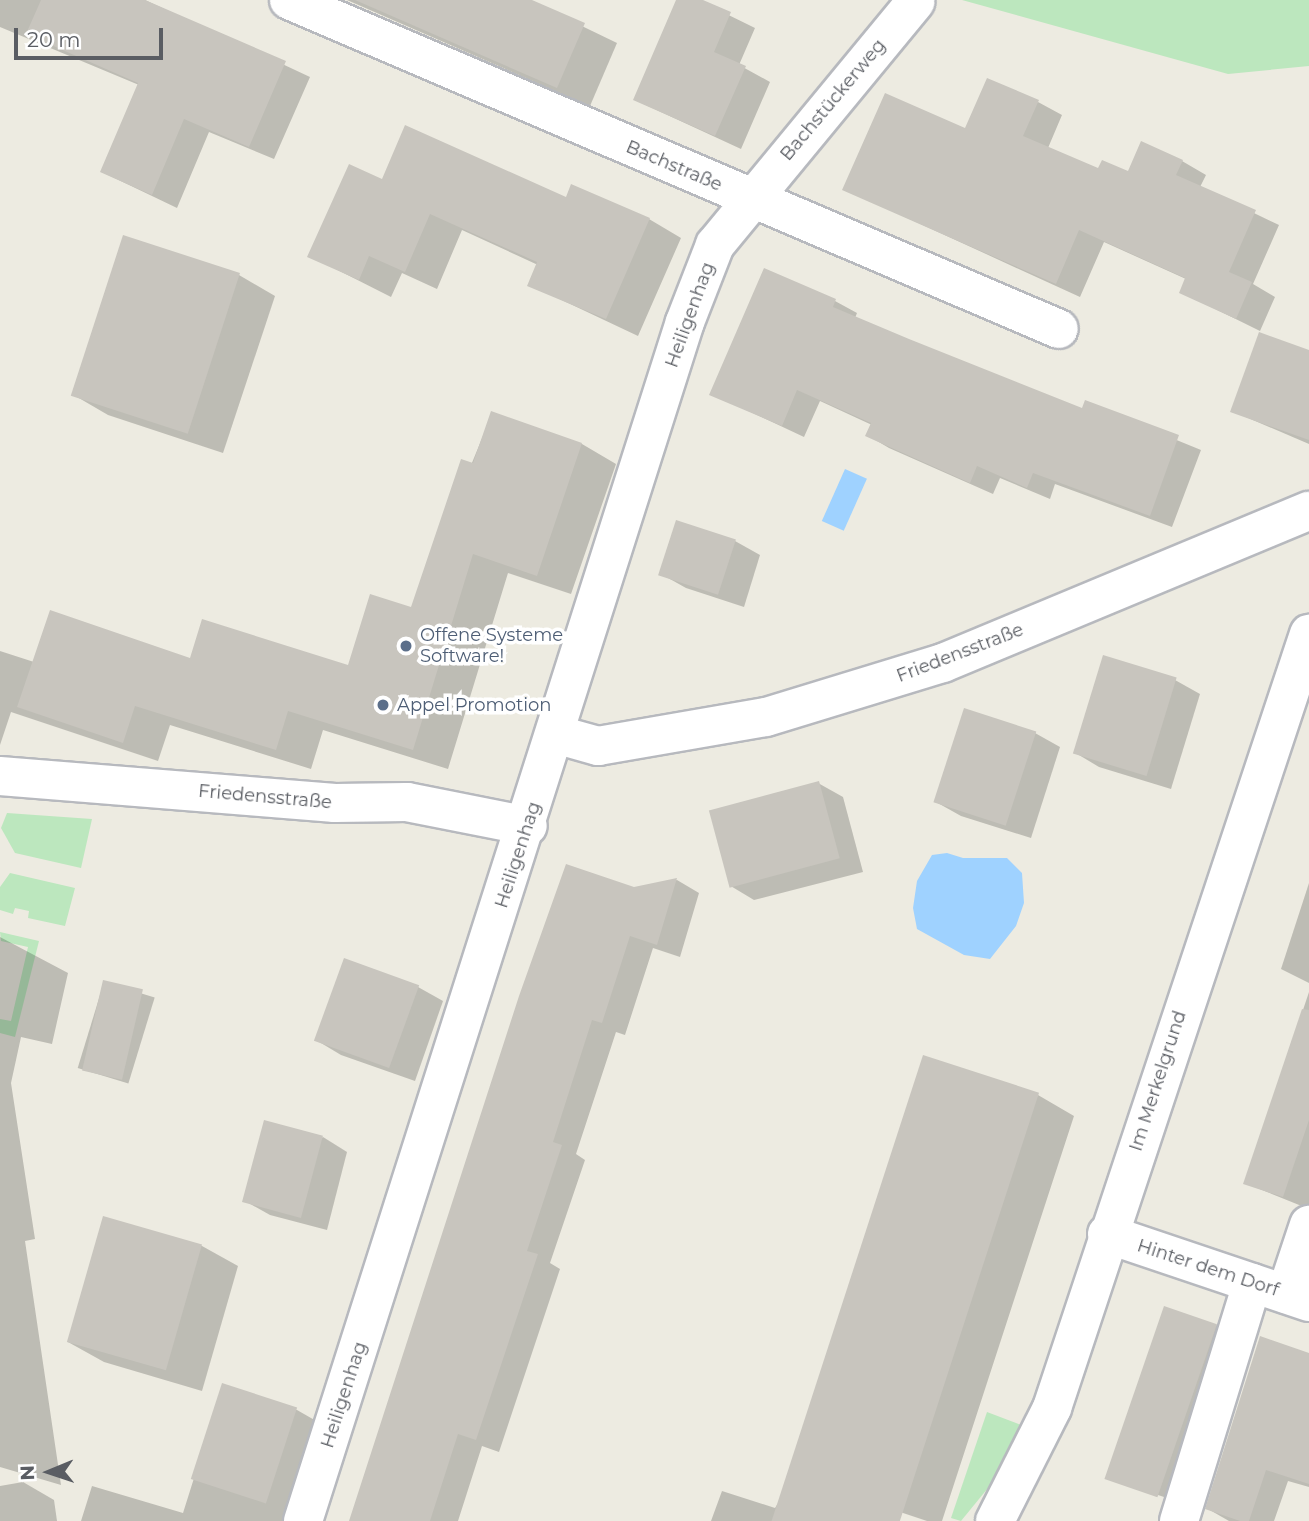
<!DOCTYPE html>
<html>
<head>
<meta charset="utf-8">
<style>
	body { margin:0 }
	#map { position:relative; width:1309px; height:1521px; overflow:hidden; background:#edebe1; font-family:Montserrat,sans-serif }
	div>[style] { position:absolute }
	.green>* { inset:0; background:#bce7be }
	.water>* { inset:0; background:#9fd2ff; transform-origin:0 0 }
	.shadow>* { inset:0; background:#0003; transform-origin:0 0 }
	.building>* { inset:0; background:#c8c5be; transform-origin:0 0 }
	.roads { filter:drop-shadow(2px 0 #b7b9be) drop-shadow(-2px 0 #b7b9be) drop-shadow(0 2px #b7b9be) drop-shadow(0 -2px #b7b9be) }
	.minor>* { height:38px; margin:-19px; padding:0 19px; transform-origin:19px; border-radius:19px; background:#fff }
	.dots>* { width:19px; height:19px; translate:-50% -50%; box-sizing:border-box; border:4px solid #fff; border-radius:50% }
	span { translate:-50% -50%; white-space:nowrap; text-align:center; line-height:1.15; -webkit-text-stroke:7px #fff; paint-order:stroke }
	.street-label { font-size:18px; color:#5a5d63 }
	.service-label { font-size:18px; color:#4e5e75 }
	.left { translate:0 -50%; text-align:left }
	.north { position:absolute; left:14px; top:1437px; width:70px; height:70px; -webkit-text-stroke:5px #fff; paint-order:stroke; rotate:268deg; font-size:19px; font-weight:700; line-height:28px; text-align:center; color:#5a5d63 }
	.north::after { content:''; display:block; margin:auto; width:24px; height:32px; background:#5a5d63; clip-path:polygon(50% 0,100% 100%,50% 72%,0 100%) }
	.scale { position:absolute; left:14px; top:28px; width:149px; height:32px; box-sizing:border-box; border:4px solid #5a5d63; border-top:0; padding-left:9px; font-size:21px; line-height:24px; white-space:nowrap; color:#5a5d63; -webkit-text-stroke:5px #fff; paint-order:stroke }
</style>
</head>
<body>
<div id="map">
	<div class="green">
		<div style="clip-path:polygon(962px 0,1309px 0,1309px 66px,1228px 74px)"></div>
		<div style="clip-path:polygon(7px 813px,92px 819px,81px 868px,15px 853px,1px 828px)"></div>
		<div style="clip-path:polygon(10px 873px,75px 888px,65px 926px,28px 918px,29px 911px,15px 908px,13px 914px,0 910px,0 887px)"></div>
		<div style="clip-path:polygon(0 932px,39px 941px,15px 1037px,0 1033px,0 1019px,11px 1021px,28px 947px,1px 941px)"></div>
		<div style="clip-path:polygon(987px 1412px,1021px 1425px,997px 1477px,961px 1521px,951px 1518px)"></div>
	</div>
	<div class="water">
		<div style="left:845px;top:469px;width:24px;height:57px;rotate:24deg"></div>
		<div style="clip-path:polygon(947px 853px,963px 858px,1007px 858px,1022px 873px,1024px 903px,1016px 926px,990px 959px,964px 955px,917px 929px,913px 908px,917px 881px,932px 855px)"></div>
	</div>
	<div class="shadow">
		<div style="clip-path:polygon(0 0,145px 0,310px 77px,274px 159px,209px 132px,177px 208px,102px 172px,139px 85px,0 27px)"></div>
		<div style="clip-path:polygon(347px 0,528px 0,617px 43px,590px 106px)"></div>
		<div style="clip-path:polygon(678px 0,698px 0,755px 28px,739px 65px,770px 82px,741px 149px,635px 100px)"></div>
		<div style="clip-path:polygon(1038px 102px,1062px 115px,1048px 148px,1099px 170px,1129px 174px,1182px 161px,1206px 175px,1200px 187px,1279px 225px,1253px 284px,1275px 297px,1260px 331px,1181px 292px,1186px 279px,1104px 242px,1080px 297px,844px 189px,966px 130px)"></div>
		<div style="clip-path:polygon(382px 181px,649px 219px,681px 238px,638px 336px,530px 285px,538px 265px,462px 230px,437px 289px,402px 273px,391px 297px,310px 256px)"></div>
		<div style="clip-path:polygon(239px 275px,275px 296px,223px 453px,108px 415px,72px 394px)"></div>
		<div style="clip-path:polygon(835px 301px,857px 313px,855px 318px,1083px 410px,1086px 403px,1201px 450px,1172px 527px,1055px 484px,1050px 499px,1000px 478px,993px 494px,889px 448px,867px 435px,872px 425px,820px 401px,804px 437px,712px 394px)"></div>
		<div style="clip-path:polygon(1309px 352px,1309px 444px,1232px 411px)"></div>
		<div style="clip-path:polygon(492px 414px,582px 444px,616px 464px,571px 594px,508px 573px,448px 769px,323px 730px,311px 769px,170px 725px,158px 761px,11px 712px,0 745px,0 651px,34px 662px,191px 660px,349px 667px,412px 609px)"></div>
		<div style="clip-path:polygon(735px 541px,760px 555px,744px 607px,686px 588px,661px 574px)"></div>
		<div style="clip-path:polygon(1175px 680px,1200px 694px,1171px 789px,1099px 767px,1074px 752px)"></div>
		<div style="clip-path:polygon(1035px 733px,1060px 747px,1031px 838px,961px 816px,936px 802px)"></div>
		<div style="clip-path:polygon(818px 783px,843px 797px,863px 872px,754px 900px,729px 885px)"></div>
		<div style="clip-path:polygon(677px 880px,699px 893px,680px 957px,653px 948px,625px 1035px,616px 1032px,576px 1154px,585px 1160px,550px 1263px,560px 1269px,499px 1452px,482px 1446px,458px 1521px,351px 1521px,634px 889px)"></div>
		<div style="clip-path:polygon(1309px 883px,1309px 983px,1281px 969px)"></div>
		<div style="clip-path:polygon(0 937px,68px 973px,52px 1044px,21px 1037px,11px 1083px,35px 1239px,25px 1241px,61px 1485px,0 1467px)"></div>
		<div style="left:104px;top:982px;width:53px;height:90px;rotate:17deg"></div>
		<div style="clip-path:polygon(418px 987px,443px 1001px,415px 1081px,341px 1055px,316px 1040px)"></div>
		<div style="clip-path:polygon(1309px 992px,1309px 1209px,1245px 1183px)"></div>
		<div style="clip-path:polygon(1038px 1095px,1074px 1116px,942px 1521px,927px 1521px,882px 1506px,877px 1521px,711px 1521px,722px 1491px,775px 1508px)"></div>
		<div style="clip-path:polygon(323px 1137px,347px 1152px,327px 1230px,270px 1215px,245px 1201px)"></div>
		<div style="clip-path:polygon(104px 1218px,202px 1246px,238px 1266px,202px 1391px,104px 1362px,68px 1342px)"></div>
		<div style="clip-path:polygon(1216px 1325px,1228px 1332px,1176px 1501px,1110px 1479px)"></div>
		<div style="clip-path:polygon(1309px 1355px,1309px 1487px,1288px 1481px,1274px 1521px,1229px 1521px,1208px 1509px)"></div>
		<div style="clip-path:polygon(223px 1386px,297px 1410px,325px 1426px,287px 1521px,81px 1521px,92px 1486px,183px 1513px)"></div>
		<div style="clip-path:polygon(23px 1482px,54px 1500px,57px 1521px,0 1521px,0 1486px)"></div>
	</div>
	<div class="building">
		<div style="clip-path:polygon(41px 0,145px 0,286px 61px,249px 147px,184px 119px,152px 195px,100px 172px,138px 83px,26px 34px)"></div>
		<div style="clip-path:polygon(355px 0,532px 0,585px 23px,557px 88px)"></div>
		<div style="clip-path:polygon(676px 0,703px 0,731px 12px,714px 52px,746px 66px,715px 136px,633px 100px)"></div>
		<div style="clip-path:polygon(987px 78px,1039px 100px,1023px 136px,1098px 168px,1102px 160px,1128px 171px,1141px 141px,1183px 160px,1176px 175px,1256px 210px,1229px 272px,1252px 282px,1236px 319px,1179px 293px,1185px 278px,1079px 230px,1056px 284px,842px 190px,885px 93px,965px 128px)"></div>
		<div style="clip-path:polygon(405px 125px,566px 197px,571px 184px,650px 218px,606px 319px,527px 286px,537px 262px,430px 214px,405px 272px,369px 256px,359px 280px,307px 257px,349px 164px,382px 179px)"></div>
		<div style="left:123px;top:235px;width:123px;height:169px;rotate:18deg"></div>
		<div style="clip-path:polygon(764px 268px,836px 299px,833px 307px,909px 339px,1082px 408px,1085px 400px,1179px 435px,1150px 516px,1033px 473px,1027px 488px,977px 466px,970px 483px,865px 436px,871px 423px,797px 390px,782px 426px,709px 395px)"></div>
		<div style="clip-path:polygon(1259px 332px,1309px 350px,1309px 440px,1230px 412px)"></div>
		<div style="clip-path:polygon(491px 411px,582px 443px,537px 576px,473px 554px,413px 750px,288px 711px,276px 750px,135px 706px,123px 743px,17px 707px,50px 610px,190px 658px,202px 619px,348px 665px,370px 594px,411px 607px,461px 459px,473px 463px)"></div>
		<div style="left:676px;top:520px;width:63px;height:58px;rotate:18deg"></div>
		<div style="left:1103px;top:655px;width:77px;height:103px;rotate:17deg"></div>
		<div style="left:964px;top:708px;width:76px;height:99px;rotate:18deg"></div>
		<div style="left:819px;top:781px;width:80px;height:114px;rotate:75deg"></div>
		<div style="clip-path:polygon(566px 864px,634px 887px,677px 878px,657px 945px,630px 936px,602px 1023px,592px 1020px,553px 1142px,562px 1145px,527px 1251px,538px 1254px,476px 1440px,458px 1434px,430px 1521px,349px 1521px,519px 996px)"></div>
		<div style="left:344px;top:958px;width:80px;height:88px;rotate:20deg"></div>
		<div style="left:103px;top:980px;width:41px;height:93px;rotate:13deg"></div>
		<div style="clip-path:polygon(1302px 1009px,1309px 1010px,1309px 1120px,1283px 1197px,1243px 1184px)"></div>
		<div style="left:923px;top:1055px;width:122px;height:491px;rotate:18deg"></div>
		<div style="left:264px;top:1120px;width:61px;height:85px;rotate:15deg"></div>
		<div style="left:103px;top:1216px;width:103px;height:131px;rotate:16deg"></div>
		<div style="left:1164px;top:1306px;width:56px;height:183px;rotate:19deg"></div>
		<div style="clip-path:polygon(1260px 1336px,1309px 1353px,1309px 1484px,1266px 1470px,1249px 1521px,1240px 1521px,1205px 1509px)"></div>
		<div style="left:222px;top:1383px;width:79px;height:101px;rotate:18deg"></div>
	</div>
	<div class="roads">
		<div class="minor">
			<div style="left:289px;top:0;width:837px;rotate:23.14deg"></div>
			<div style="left:555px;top:734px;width:45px;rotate:15.6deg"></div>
			<div style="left:598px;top:746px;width:170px;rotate:-9.8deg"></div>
			<div style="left:766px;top:717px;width:185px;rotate:-17deg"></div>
			<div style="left:943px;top:663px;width:396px;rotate:-22.6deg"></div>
			<div style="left:0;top:776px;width:336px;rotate:4.6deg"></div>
			<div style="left:335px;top:803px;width:72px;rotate:-0.8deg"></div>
			<div style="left:407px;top:802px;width:123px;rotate:11.2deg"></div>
			<div style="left:1107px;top:1234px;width:213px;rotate:18.6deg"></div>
			<div style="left:1286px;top:1294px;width:73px;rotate:-71.6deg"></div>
			<div style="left:303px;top:1521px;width:1258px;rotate:-72.33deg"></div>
			<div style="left:685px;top:322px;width:83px;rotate:-68.7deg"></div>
			<div style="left:715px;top:245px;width:315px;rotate:-50.5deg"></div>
			<div style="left:995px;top:1521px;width:127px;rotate:-63.2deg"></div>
			<div style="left:1052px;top:1408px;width:816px;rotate:-71.63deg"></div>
			<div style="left:1179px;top:1521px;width:249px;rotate:-72.9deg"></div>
		</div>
	</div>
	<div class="dots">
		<div style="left:406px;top:646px;background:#5c6f8a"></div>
		<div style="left:383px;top:705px;background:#5c6f8a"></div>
	</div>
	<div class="street-label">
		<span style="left:833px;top:100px;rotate:-50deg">Bachstückerweg</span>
		<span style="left:674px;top:166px;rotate:23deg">Bachstraße</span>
		<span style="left:690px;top:315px;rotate:-70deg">Heiligenhag</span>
		<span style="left:960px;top:653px;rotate:-21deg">Friedensstraße</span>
		<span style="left:265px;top:797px;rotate:5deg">Friedensstraße</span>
		<span style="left:518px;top:855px;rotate:-72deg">Heiligenhag</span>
		<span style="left:1158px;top:1081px;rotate:-72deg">Im Merkelgrund</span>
		<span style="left:1208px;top:1268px;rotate:18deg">Hinter dem Dorf</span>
		<span style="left:344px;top:1395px;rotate:-72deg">Heiligenhag</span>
	</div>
	<div class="service-label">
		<span class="left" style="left:420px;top:646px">Offene Systeme<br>Software!</span>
		<span class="left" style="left:397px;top:705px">Appel Promotion</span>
	</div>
	<div class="north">N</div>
	<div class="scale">20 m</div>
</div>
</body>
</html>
